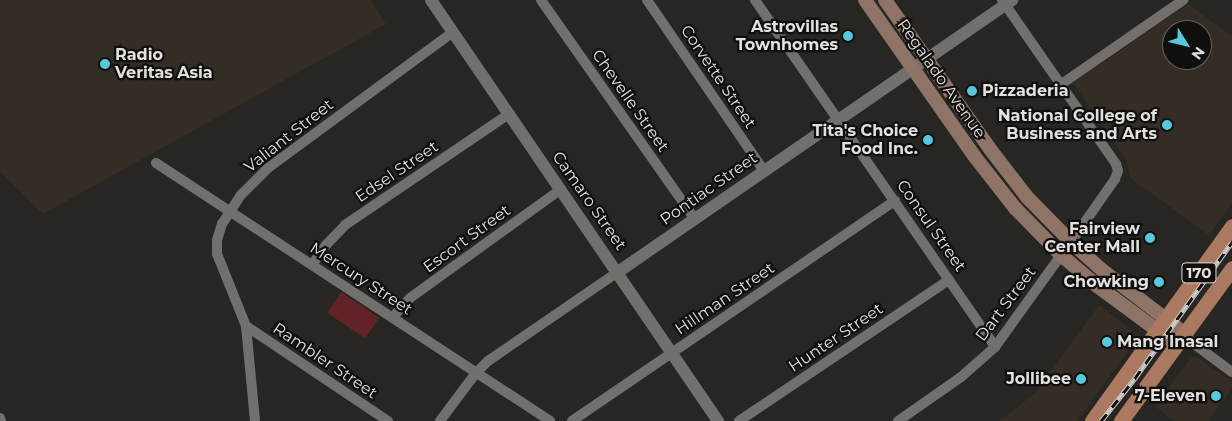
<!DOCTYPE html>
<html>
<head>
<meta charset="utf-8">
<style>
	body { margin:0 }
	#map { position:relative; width:1232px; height:421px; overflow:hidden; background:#282623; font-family:Montserrat,sans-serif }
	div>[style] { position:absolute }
	.built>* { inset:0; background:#332d25 }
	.green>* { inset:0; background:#612327; transform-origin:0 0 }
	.minor>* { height:10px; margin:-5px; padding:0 5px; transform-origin:5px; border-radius:5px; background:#726f6c }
	.tertiary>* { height:12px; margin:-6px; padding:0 6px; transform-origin:6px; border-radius:6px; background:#726f6c }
	.secondary>* { height:14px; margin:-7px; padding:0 7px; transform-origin:7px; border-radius:7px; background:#8e7466 }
	.primary>* { height:15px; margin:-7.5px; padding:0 7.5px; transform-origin:7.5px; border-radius:7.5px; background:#aa7960 }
	.rail>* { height:5px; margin-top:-2.5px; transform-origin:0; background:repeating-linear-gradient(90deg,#100f0e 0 9px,#cdcbc8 0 18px); box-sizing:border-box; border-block:1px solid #cdcbc8 }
	.dots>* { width:14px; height:14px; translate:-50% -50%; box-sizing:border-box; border:2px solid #100f0e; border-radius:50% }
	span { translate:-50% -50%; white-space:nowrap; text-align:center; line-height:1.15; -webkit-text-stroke:4.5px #100f0e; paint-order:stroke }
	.shield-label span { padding:1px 4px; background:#100f0e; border:1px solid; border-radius:4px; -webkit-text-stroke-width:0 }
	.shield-label { font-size:15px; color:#e3e1df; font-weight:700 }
	.poi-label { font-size:16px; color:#e3e1df; font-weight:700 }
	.right { translate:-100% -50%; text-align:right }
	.left { translate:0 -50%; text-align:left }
	.street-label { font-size:16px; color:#e3e1df }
	.north { position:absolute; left:1162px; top:20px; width:50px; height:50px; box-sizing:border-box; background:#100f0e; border:1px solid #646362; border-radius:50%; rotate:126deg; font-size:14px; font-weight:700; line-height:20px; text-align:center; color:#e3e1df }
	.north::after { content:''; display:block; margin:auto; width:18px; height:22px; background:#55cadf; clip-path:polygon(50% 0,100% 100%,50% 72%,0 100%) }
</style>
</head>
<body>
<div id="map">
	<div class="built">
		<div style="clip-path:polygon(0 0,371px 0,386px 24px,43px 214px,0 172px)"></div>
		<div style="clip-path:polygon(evenodd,1188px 4px,1232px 36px,1232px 203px,1209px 235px,1130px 178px,1127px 161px,1073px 83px,1188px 4px,1172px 30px,1202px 30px,1202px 60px,1172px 60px,1172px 30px)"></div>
		<div style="clip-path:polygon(1099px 305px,1139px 336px,1077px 421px,1000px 421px,1035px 393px)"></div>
		<div style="clip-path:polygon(1196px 356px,1232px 382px,1232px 389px,1208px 421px,1173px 421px,1155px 406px,1191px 358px)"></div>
	</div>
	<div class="green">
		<div style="left:341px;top:292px;width:46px;height:25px;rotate:34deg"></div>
	</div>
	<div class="minor">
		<div style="left:541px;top:0;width:268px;rotate:54.9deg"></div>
		<div style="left:647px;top:0;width:207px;rotate:55.6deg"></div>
		<div style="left:755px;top:0;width:422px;rotate:55.3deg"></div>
		<div style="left:1002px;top:0;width:200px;rotate:55.2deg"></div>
		<div style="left:1116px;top:164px;width:7px;rotate:74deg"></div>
		<div style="left:1118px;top:171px;width:9px;rotate:111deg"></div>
		<div style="left:1115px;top:179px;width:77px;rotate:124.9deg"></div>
		<div style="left:1060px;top:85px;width:150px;rotate:-34.6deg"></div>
		<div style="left:156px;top:163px;width:471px;rotate:33.2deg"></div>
		<div style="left:312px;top:265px;width:24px;rotate:-55deg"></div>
		<div style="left:326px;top:245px;width:28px;rotate:-46deg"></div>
		<div style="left:345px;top:225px;width:198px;rotate:-34.1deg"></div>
		<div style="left:393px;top:317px;width:25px;rotate:-48deg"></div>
		<div style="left:410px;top:298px;width:186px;rotate:-35.8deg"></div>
		<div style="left:246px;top:326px;width:171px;rotate:33.8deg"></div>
		<div style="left:1185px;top:334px;width:13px;rotate:48deg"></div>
		<div style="left:1194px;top:344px;width:47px;rotate:36.4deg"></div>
		<div style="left:0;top:418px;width:3px;rotate:72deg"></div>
		<div style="left:255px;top:421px;width:95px;rotate:-95.4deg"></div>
		<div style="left:246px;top:326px;width:78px;rotate:-111.9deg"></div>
		<div style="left:217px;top:254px;width:14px;rotate:-90deg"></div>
		<div style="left:217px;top:240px;width:17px;rotate:-73deg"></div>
		<div style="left:222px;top:224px;width:35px;rotate:-57deg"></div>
		<div style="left:241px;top:195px;width:38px;rotate:-45deg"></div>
		<div style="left:268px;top:168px;width:230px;rotate:-36.3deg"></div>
		<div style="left:440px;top:421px;width:59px;rotate:-53.3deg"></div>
		<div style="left:475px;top:374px;width:18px;rotate:-45deg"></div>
		<div style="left:488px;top:361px;width:158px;rotate:-34.4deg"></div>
		<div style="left:572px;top:421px;width:391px;rotate:-34.3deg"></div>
		<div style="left:739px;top:421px;width:253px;rotate:-33.9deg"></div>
		<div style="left:898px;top:421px;width:77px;rotate:-34.9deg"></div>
		<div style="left:961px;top:377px;width:45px;rotate:-41.4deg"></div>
		<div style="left:995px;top:347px;width:113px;rotate:-54.3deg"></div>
	</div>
	<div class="tertiary">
		<div style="left:431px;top:0;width:510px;rotate:55.72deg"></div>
		<div style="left:618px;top:272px;width:479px;rotate:-34.6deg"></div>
	</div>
	<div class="secondary">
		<div style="left:865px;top:0;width:192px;rotate:55deg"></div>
		<div style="left:975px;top:157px;width:65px;rotate:51.9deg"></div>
		<div style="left:1015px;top:208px;width:66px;rotate:45.6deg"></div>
		<div style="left:1061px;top:255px;width:46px;rotate:40.6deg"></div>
		<div style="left:1096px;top:285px;width:101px;rotate:36.5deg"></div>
		<div style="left:885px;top:0;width:182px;rotate:54.8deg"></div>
		<div style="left:990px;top:149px;width:61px;rotate:52.4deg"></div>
		<div style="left:1027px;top:197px;width:63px;rotate:45.6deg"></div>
		<div style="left:1071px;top:242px;width:42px;rotate:42.1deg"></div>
		<div style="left:1102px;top:270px;width:105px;rotate:37.6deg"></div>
	</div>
	<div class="primary">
		<div style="left:1092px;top:421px;width:240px;rotate:-54.3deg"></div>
		<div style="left:1121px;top:421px;width:189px;rotate:-54deg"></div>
	</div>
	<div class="rail">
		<div style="left:1101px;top:421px;width:55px;rotate:-51.7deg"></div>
		<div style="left:1135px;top:378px;width:167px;rotate:-54.5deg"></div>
	</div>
	<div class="dots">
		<div style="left:848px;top:36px;background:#55cadf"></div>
		<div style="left:105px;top:64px;background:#55cadf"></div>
		<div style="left:972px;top:91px;background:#55cadf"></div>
		<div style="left:1167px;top:125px;background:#55cadf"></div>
		<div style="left:928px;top:140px;background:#55cadf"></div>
		<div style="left:1150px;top:238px;background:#55cadf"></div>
		<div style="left:1159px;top:282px;background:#55cadf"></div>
		<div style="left:1107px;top:342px;background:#55cadf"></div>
		<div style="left:1081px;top:379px;background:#55cadf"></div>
		<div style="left:1216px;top:396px;background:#55cadf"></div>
	</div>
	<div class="shield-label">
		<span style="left:1199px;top:273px">170</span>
	</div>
	<div class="poi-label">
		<span class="right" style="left:838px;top:36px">Astrovillas<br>Townhomes</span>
		<span class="left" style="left:115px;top:64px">Radio<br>Veritas Asia</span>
		<span class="left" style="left:982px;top:91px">Pizzaderia</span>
		<span class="right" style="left:1157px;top:125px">National College of<br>Business and Arts</span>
		<span class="right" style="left:918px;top:140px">Tita's Choice<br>Food Inc.</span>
		<span class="right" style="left:1140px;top:238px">Fairview<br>Center Mall</span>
		<span class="right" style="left:1149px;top:282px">Chowking</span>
		<span class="left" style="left:1117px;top:342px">Mang Inasal</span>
		<span class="right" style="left:1071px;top:379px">Jollibee</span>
		<span class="right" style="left:1206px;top:396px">7-Eleven</span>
	</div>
	<div class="street-label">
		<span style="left:718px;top:77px;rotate:56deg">Corvette Street</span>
		<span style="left:941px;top:79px;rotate:55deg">Regalado Avenue</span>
		<span style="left:630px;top:101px;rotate:55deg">Chevelle Street</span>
		<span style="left:289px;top:136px;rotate:-38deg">Valiant Street</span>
		<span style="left:397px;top:172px;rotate:-34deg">Edsel Street</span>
		<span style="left:709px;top:189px;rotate:-35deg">Pontiac Street</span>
		<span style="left:589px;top:201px;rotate:55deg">Camaro Street</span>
		<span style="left:931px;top:226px;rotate:55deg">Consul Street</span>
		<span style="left:467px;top:239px;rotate:-36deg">Escort Street</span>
		<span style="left:361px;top:279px;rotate:33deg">Mercury Street</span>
		<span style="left:725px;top:299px;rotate:-34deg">Hillman Street</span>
		<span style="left:1006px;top:304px;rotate:-53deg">Dart Street</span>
		<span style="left:836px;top:338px;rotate:-34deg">Hunter Street</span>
		<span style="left:325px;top:361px;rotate:34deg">Rambler Street</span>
	</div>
	<div class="north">N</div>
</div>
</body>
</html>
